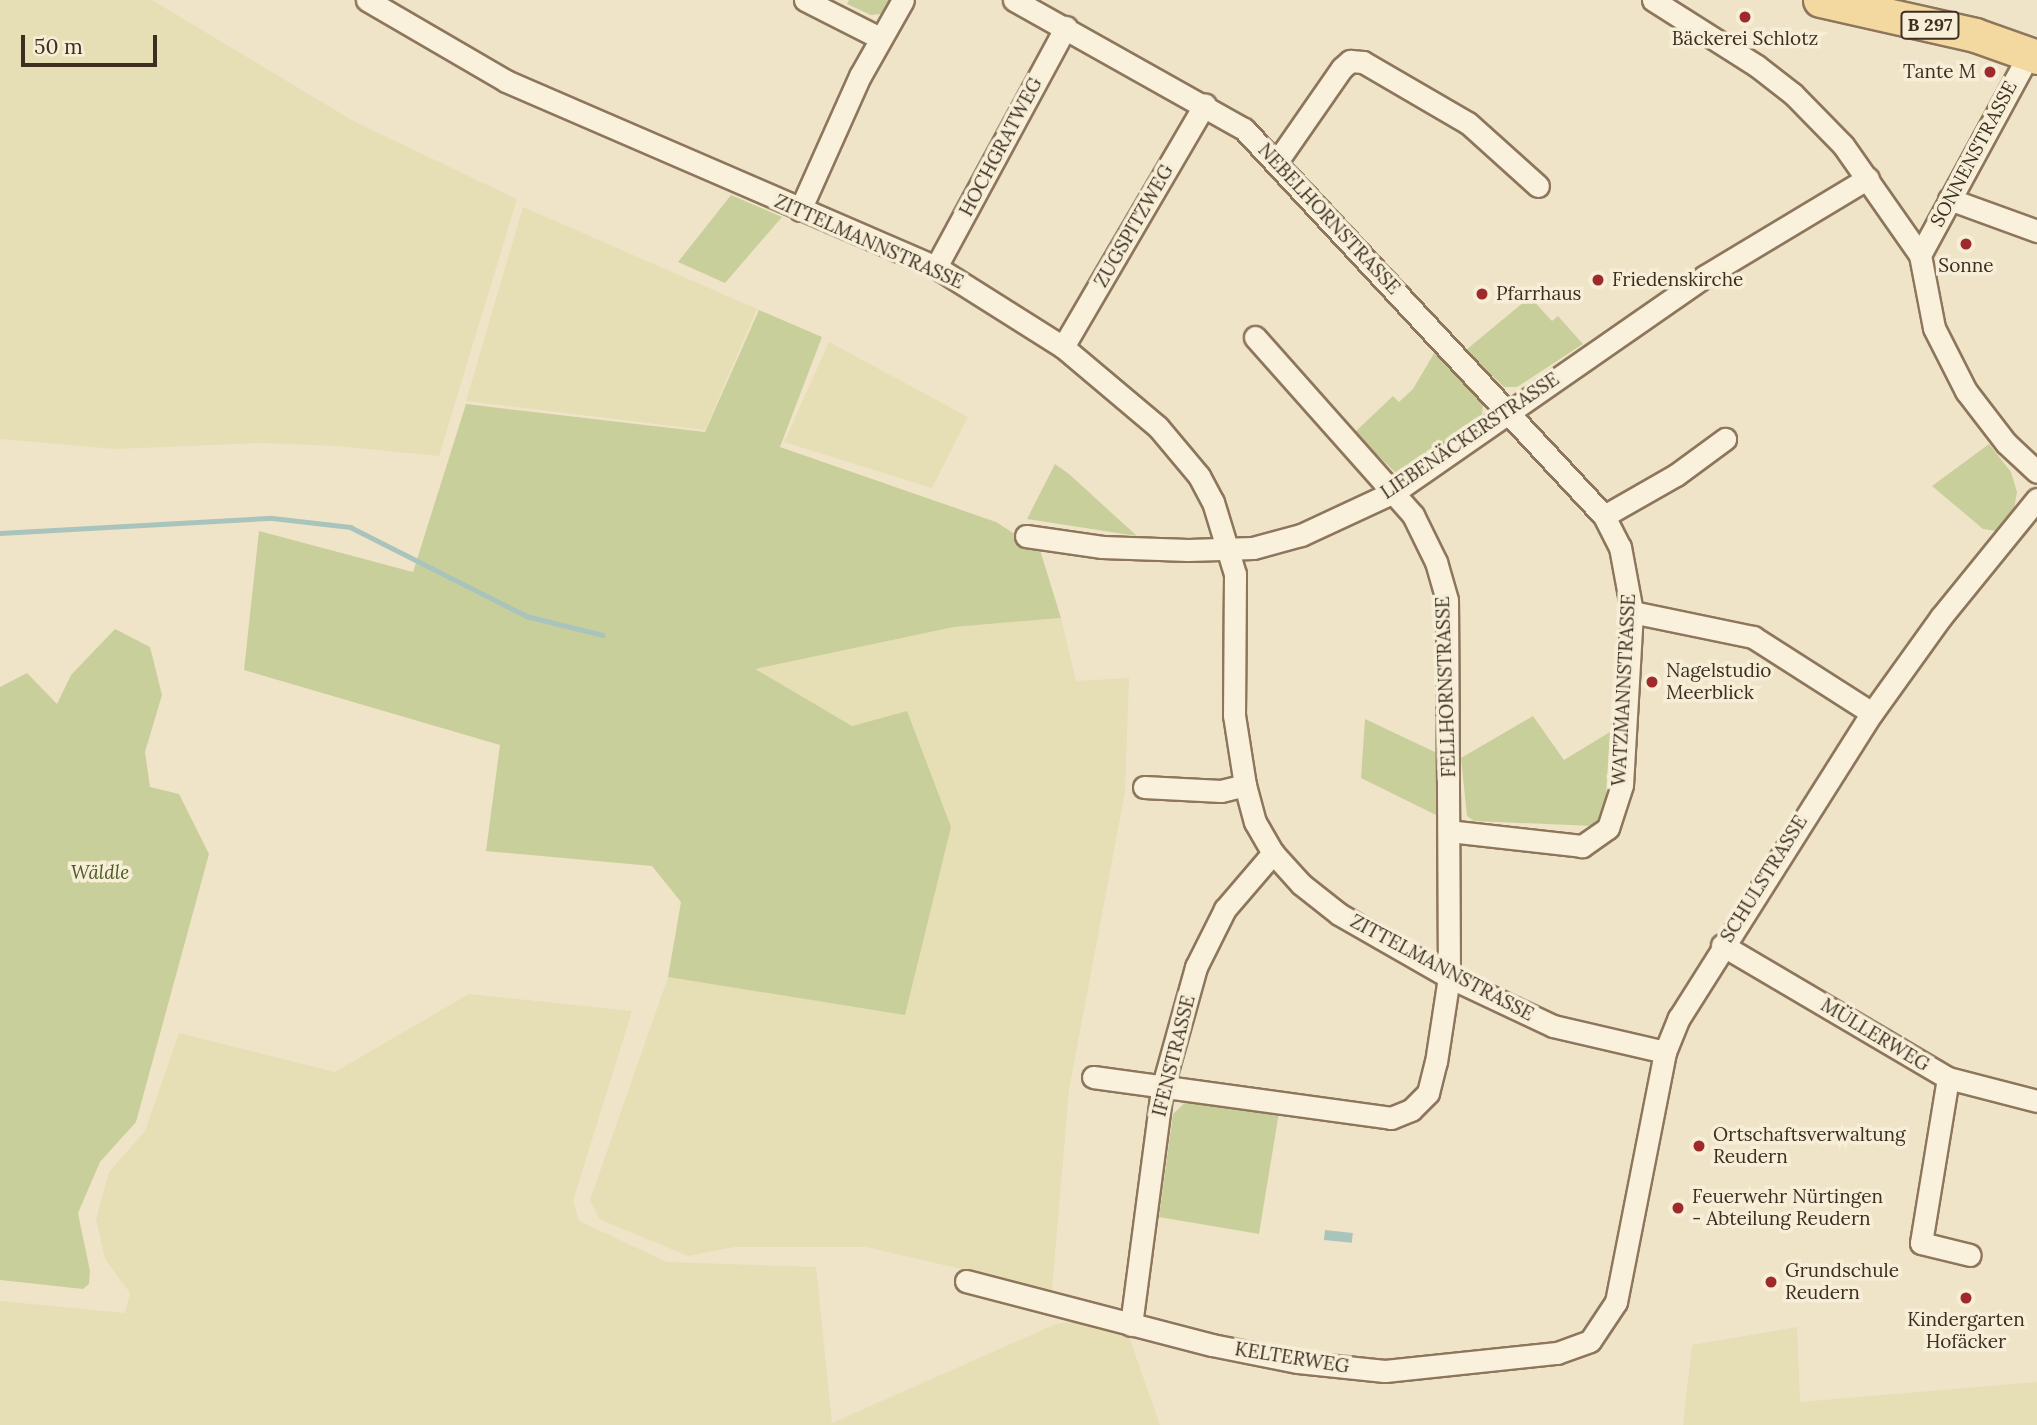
<!DOCTYPE html>
<html>
<head>
<meta charset="utf-8">
<style>
	body { margin:0 }
	#map { position:relative; width:2037px; height:1425px; overflow:hidden; background:#f0e4c8; font-family:Lora,serif }
	div>[style] { position:absolute }
	.farmland>* { inset:0; background:#e6deb5 }
	.green>* { inset:0; background:#c9cf9b }
	.water>* { inset:0; background:#a9c4bc; transform-origin:0 0 }
	.stream>* { height:5px; margin:-2.5px; padding:0 2.5px; transform-origin:2.5px; border-radius:2.5px; background:#a9c4bc }
	.roads { filter:drop-shadow(2px 0 #8d765c) drop-shadow(-2px 0 #8d765c) drop-shadow(0 2px #8d765c) drop-shadow(0 -2px #8d765c) }
	.minor>* { height:21px; margin:-10.5px; padding:0 10.5px; transform-origin:10.5px; border-radius:10.5px; background:#faf1dc }
	.primary>* { height:33px; margin:-16.5px; padding:0 16.5px; transform-origin:16.5px; border-radius:16.5px; background:#f3d9a0 }
	.dots>* { width:19px; height:19px; translate:-50% -50%; box-sizing:border-box; border:4px solid #f7eed8; border-radius:50% }
	span { translate:-50% -50%; white-space:nowrap; text-align:center; line-height:1.15; -webkit-text-stroke:7px #f7eed8; paint-order:stroke }
	.shield-label span { padding:2px 5px; background:#f7eed8; border:2px solid; border-radius:5px; -webkit-text-stroke-width:0 }
	.shield-label { font-size:18px; color:#3d2e20; font-weight:700 }
	.poi-label { font-size:19px; color:#3d2e20 }
	.right { translate:-100% -50%; text-align:right }
	.left { translate:0 -50%; text-align:left }
	.street-label { font-size:19px; color:#3d2e20 }
	.park-label { font-size:19px; color:#4d5a26; font-style:italic }
	.scale { position:absolute; left:21px; top:35px; width:136px; height:32px; box-sizing:border-box; border:4px solid #3d2e20; border-top:0; padding-left:9px; font-size:21px; line-height:24px; white-space:nowrap; color:#3d2e20; -webkit-text-stroke:5px #f7eed8; paint-order:stroke }
</style>
</head>
<body>
<div id="map">
	<div class="farmland">
		<div style="clip-path:polygon(0 0,152px 0,355px 122px,517px 199px,439px 456px,337px 446px,263px 443px,115px 449px,0 439px)"></div>
		<div style="clip-path:polygon(523px 207px,757px 309px,705px 430px,466px 401px)"></div>
		<div style="clip-path:polygon(829px 342px,968px 417px,932px 488px,784px 442px)"></div>
		<div style="clip-path:polygon(1061px 618px,1076px 681px,1129px 678px,1125px 792px,1069px 1090px,1052px 1290px,866px 1247px,735px 1247px,688px 1256px,599px 1219px,590px 1200px,668px 977px,905px 1014px,907px 711px,852px 726px,754px 669px,954px 627px)"></div>
		<div style="clip-path:polygon(469px 994px,632px 1011px,573px 1201px,579px 1221px,667px 1262px,816px 1267px,832px 1423px,1056px 1324px,1079px 1321px,1128px 1334px,1160px 1425px,0 1425px,0 1301px,125px 1313px,130px 1293px,105px 1259px,96px 1219px,109px 1172px,145px 1131px,179px 1033px,335px 1072px)"></div>
		<div style="clip-path:polygon(1797px 1327px,1800px 1402px,2037px 1382px,2037px 1425px,1683px 1425px,1692px 1345px)"></div>
	</div>
	<div class="green">
		<div style="clip-path:polygon(849px 0,895px 0,881px 14px,871px 15px,847px 4px)"></div>
		<div style="clip-path:polygon(731px 195px,782px 217px,725px 283px,678px 262px)"></div>
		<div style="clip-path:polygon(1530px 297px,1552px 321px,1558px 316px,1583px 344px,1517px 387px,1504px 387px,1466px 350px)"></div>
		<div style="clip-path:polygon(759px 310px,822px 337px,780px 447px,996px 522px,1040px 550px,1061px 618px,954px 627px,755px 669px,852px 726px,907px 711px,951px 827px,905px 1015px,668px 977px,681px 902px,652px 866px,486px 851px,500px 745px,244px 670px,259px 531px,413px 572px,466px 404px,705px 432px)"></div>
		<div style="clip-path:polygon(1436px 350px,1483px 403px,1482px 415px,1404px 472px,1396px 473px,1354px 433px,1393px 396px,1399px 402px,1413px 389px)"></div>
		<div style="clip-path:polygon(1989px 444px,2011px 472px,2017px 492px,2014px 509px,1996px 531px,1983px 529px,1932px 486px)"></div>
		<div style="clip-path:polygon(1055px 464px,1069px 474px,1137px 536px,1027px 519px)"></div>
		<div style="clip-path:polygon(115px 629px,150px 647px,162px 695px,145px 752px,150px 787px,179px 794px,209px 854px,136px 1122px,100px 1162px,78px 1213px,90px 1271px,89px 1284px,83px 1289px,0 1280px,0 687px,27px 673px,57px 704px,71px 675px)"></div>
		<div style="clip-path:polygon(1533px 716px,1564px 760px,1610px 732px,1605px 811px,1593px 826px,1474px 821px,1467px 816px,1461px 758px)"></div>
		<div style="clip-path:polygon(1365px 719px,1437px 753px,1438px 816px,1361px 778px)"></div>
		<div style="clip-path:polygon(1189px 1099px,1279px 1112px,1259px 1234px,1159px 1217px,1173px 1114px)"></div>
	</div>
	<div class="water">
		<div style="left:1325px;top:1230px;width:28px;height:10px;rotate:6deg"></div>
	</div>
	<div class="stream">
		<div style="left:0;top:533px;width:272px;rotate:-3.2deg"></div>
		<div style="left:272px;top:518px;width:79px;rotate:6.6deg"></div>
		<div style="left:350px;top:527px;width:197px;rotate:26.8deg"></div>
		<div style="left:526px;top:616px;width:79px;rotate:13.9deg"></div>
	</div>
	<div class="roads">
		<div class="minor">
			<div style="left:367px;top:0;width:161px;rotate:30.2deg"></div>
			<div style="left:506px;top:81px;width:469px;rotate:23.4deg"></div>
			<div style="left:936px;top:267px;width:150px;rotate:32.2deg"></div>
			<div style="left:1063px;top:347px;width:124px;rotate:40.1deg"></div>
			<div style="left:1158px;top:427px;width:64px;rotate:50.1deg"></div>
			<div style="left:1199px;top:476px;width:30px;rotate:62deg"></div>
			<div style="left:1213px;top:502px;width:75px;rotate:73deg"></div>
			<div style="left:1235px;top:574px;width:141px;rotate:90.4deg"></div>
			<div style="left:1234px;top:715px;width:71px;rotate:81.1deg"></div>
			<div style="left:1245px;top:785px;width:38px;rotate:75deg"></div>
			<div style="left:1255px;top:822px;width:36px;rotate:60deg"></div>
			<div style="left:1273px;top:853px;width:42px;rotate:47.9deg"></div>
			<div style="left:1301px;top:884px;width:48px;rotate:38.3deg"></div>
			<div style="left:1339px;top:914px;width:127px;rotate:29.8deg"></div>
			<div style="left:1449px;top:977px;width:115px;rotate:25.2deg"></div>
			<div style="left:1553px;top:1026px;width:115px;rotate:13.1deg"></div>
			<div style="left:805px;top:0;width:84px;rotate:26.9deg"></div>
			<div style="left:1014px;top:0;width:264px;rotate:29.3deg"></div>
			<div style="left:1244px;top:129px;width:529px;rotate:47.07deg"></div>
			<div style="left:1604px;top:516px;width:35px;rotate:63deg"></div>
			<div style="left:1620px;top:547px;width:66px;rotate:79.5deg"></div>
			<div style="left:1632px;top:612px;width:173px;rotate:93.3deg"></div>
			<div style="left:1622px;top:785px;width:45px;rotate:108deg"></div>
			<div style="left:1608px;top:828px;width:32px;rotate:145deg"></div>
			<div style="left:1582px;top:846px;width:134px;rotate:-173.6deg"></div>
			<div style="left:1653px;top:0;width:123px;rotate:32.4deg"></div>
			<div style="left:1757px;top:66px;width:46px;rotate:37.9deg"></div>
			<div style="left:1793px;top:94px;width:71px;rotate:45.6deg"></div>
			<div style="left:1843px;top:145px;width:134px;rotate:55deg"></div>
			<div style="left:1920px;top:255px;width:74px;rotate:79.1deg"></div>
			<div style="left:1934px;top:328px;width:71px;rotate:63.1deg"></div>
			<div style="left:1966px;top:391px;width:66px;rotate:52.4deg"></div>
			<div style="left:2006px;top:443px;width:42px;rotate:43.1deg"></div>
			<div style="left:1278px;top:160px;width:112px;rotate:-55.2deg"></div>
			<div style="left:1342px;top:68px;width:11px;rotate:-41deg"></div>
			<div style="left:1350px;top:61px;width:13px;rotate:4deg"></div>
			<div style="left:1363px;top:62px;width:121px;rotate:30.2deg"></div>
			<div style="left:1468px;top:123px;width:94px;rotate:42deg"></div>
			<div style="left:1949px;top:199px;width:94px;rotate:20deg"></div>
			<div style="left:800px;top:210px;width:147px;rotate:-65.9deg"></div>
			<div style="left:860px;top:76px;width:87px;rotate:-60.5deg"></div>
			<div style="left:1920px;top:255px;width:229px;rotate:-61.5deg"></div>
			<div style="left:936px;top:267px;width:273px;rotate:-61.6deg"></div>
			<div style="left:1063px;top:347px;width:281px;rotate:-59.7deg"></div>
			<div style="left:1604px;top:516px;width:83px;rotate:-29.7deg"></div>
			<div style="left:1676px;top:475px;width:61px;rotate:-36.3deg"></div>
			<div style="left:1026px;top:536px;width:77px;rotate:8.2deg"></div>
			<div style="left:1102px;top:547px;width:86px;rotate:2deg"></div>
			<div style="left:1188px;top:550px;width:65px;rotate:-1.8deg"></div>
			<div style="left:1253px;top:548px;width:50px;rotate:-15.2deg"></div>
			<div style="left:1301px;top:535px;width:105px;rotate:-24.9deg"></div>
			<div style="left:1396px;top:491px;width:376px;rotate:-34.8deg"></div>
			<div style="left:1705px;top:276px;width:190px;rotate:-31deg"></div>
			<div style="left:1632px;top:612px;width:124px;rotate:11.7deg"></div>
			<div style="left:1753px;top:637px;width:141px;rotate:32.6deg"></div>
			<div style="left:1144px;top:787px;width:77px;rotate:3deg"></div>
			<div style="left:1221px;top:791px;width:25px;rotate:-14deg"></div>
			<div style="left:1722px;top:945px;width:262px;rotate:30.5deg"></div>
			<div style="left:1948px;top:1078px;width:92px;rotate:14.5deg"></div>
			<div style="left:1093px;top:1077px;width:301px;rotate:7.8deg"></div>
			<div style="left:1391px;top:1118px;width:22px;rotate:-22deg"></div>
			<div style="left:1411px;top:1110px;width:24px;rotate:-45deg"></div>
			<div style="left:1428px;top:1093px;width:32px;rotate:-76deg"></div>
			<div style="left:1436px;top:1062px;width:86px;rotate:-81.3deg"></div>
			<div style="left:1449px;top:977px;width:377px;rotate:-90.3deg"></div>
			<div style="left:1447px;top:600px;width:40px;rotate:-106deg"></div>
			<div style="left:1436px;top:562px;width:52px;rotate:-116.1deg"></div>
			<div style="left:1413px;top:515px;width:238px;rotate:-131.6deg"></div>
			<div style="left:1948px;top:1078px;width:167px;rotate:99.3deg"></div>
			<div style="left:1921px;top:1243px;width:50px;rotate:13.8deg"></div>
			<div style="left:966px;top:1281px;width:254px;rotate:14.6deg"></div>
			<div style="left:1212px;top:1345px;width:88px;rotate:11.2deg"></div>
			<div style="left:1298px;top:1362px;width:87px;rotate:5.9deg"></div>
			<div style="left:1385px;top:1371px;width:173px;rotate:-6deg"></div>
			<div style="left:1557px;top:1353px;width:35px;rotate:-20deg"></div>
			<div style="left:1590px;top:1341px;width:47px;rotate:-56.3deg"></div>
			<div style="left:1616px;top:1302px;width:255px;rotate:-78.9deg"></div>
			<div style="left:1665px;top:1052px;width:37px;rotate:-68deg"></div>
			<div style="left:1679px;top:1018px;width:361px;rotate:-57.7deg"></div>
			<div style="left:1872px;top:713px;width:118px;rotate:-54.3deg"></div>
			<div style="left:1941px;top:617px;width:152px;rotate:-50.9deg"></div>
			<div style="left:1131px;top:1325px;width:238px;rotate:-82.5deg"></div>
			<div style="left:1162px;top:1089px;width:127px;rotate:-74.4deg"></div>
			<div style="left:1196px;top:967px;width:65px;rotate:-63.4deg"></div>
			<div style="left:1225px;top:909px;width:74px;rotate:-49.4deg"></div>
		</div>
		<div class="primary">
			<div style="left:1820px;top:0;width:159px;rotate:12.7deg"></div>
			<div style="left:1975px;top:35px;width:66px;rotate:19.5deg"></div>
		</div>
	</div>
	<div class="dots">
		<div style="left:1745px;top:17px;background:#9e2a2b"></div>
		<div style="left:1990px;top:72px;background:#9e2a2b"></div>
		<div style="left:1966px;top:244px;background:#9e2a2b"></div>
		<div style="left:1598px;top:280px;background:#9e2a2b"></div>
		<div style="left:1482px;top:294px;background:#9e2a2b"></div>
		<div style="left:1652px;top:682px;background:#9e2a2b"></div>
		<div style="left:1699px;top:1146px;background:#9e2a2b"></div>
		<div style="left:1678px;top:1208px;background:#9e2a2b"></div>
		<div style="left:1771px;top:1282px;background:#9e2a2b"></div>
		<div style="left:1966px;top:1298px;background:#9e2a2b"></div>
	</div>
	<div class="shield-label">
		<span style="left:1930px;top:25px">B 297</span>
	</div>
	<div class="poi-label">
		<span style="left:1745px;top:39px">Bäckerei Schlotz</span>
		<span class="right" style="left:1976px;top:72px">Tante M</span>
		<span style="left:1966px;top:266px">Sonne</span>
		<span class="left" style="left:1612px;top:280px">Friedenskirche</span>
		<span class="left" style="left:1496px;top:294px">Pfarrhaus</span>
		<span class="left" style="left:1666px;top:682px">Nagelstudio<br>Meerblick</span>
		<span class="left" style="left:1713px;top:1146px">Ortschaftsverwaltung<br>Reudern</span>
		<span class="left" style="left:1692px;top:1208px">Feuerwehr Nürtingen<br>- Abteilung Reudern</span>
		<span class="left" style="left:1785px;top:1282px">Grundschule<br>Reudern</span>
		<span style="left:1966px;top:1331px">Kindergarten<br>Hofäcker</span>
	</div>
	<div class="street-label">
		<span style="left:1001px;top:147px;rotate:-62deg">HOCHGRATWEG</span>
		<span style="left:1974px;top:154px;rotate:-62deg">SONNENSTRASSE</span>
		<span style="left:1329px;top:219px;rotate:47deg">NEBELHORNSTRASSE</span>
		<span style="left:1134px;top:226px;rotate:-60deg">ZUGSPITZWEG</span>
		<span style="left:869px;top:242px;rotate:24deg">ZITTELMANNSTRASSE</span>
		<span style="left:1470px;top:436px;rotate:-34deg">LIEBENÄCKERSTRASSE</span>
		<span style="left:1446px;top:687px;rotate:-92deg">FELLHORNSTRASSE</span>
		<span style="left:1624px;top:690px;rotate:-87deg">WATZMANNSTRASSE</span>
		<span style="left:1764px;top:879px;rotate:-58deg">SCHULSTRASSE</span>
		<span style="left:1442px;top:968px;rotate:28deg">ZITTELMANNSTRASSE</span>
		<span style="left:1875px;top:1035px;rotate:31deg">MÜLLERWEG</span>
		<span style="left:1174px;top:1056px;rotate:-76deg">IFENSTRASSE</span>
		<span style="left:1292px;top:1358px;rotate:9deg">KELTERWEG</span>
	</div>
	<div class="park-label">
		<span style="left:100px;top:873px">Wäldle</span>
	</div>
	<div class="scale">50 m</div>
</div>
</body>
</html>
